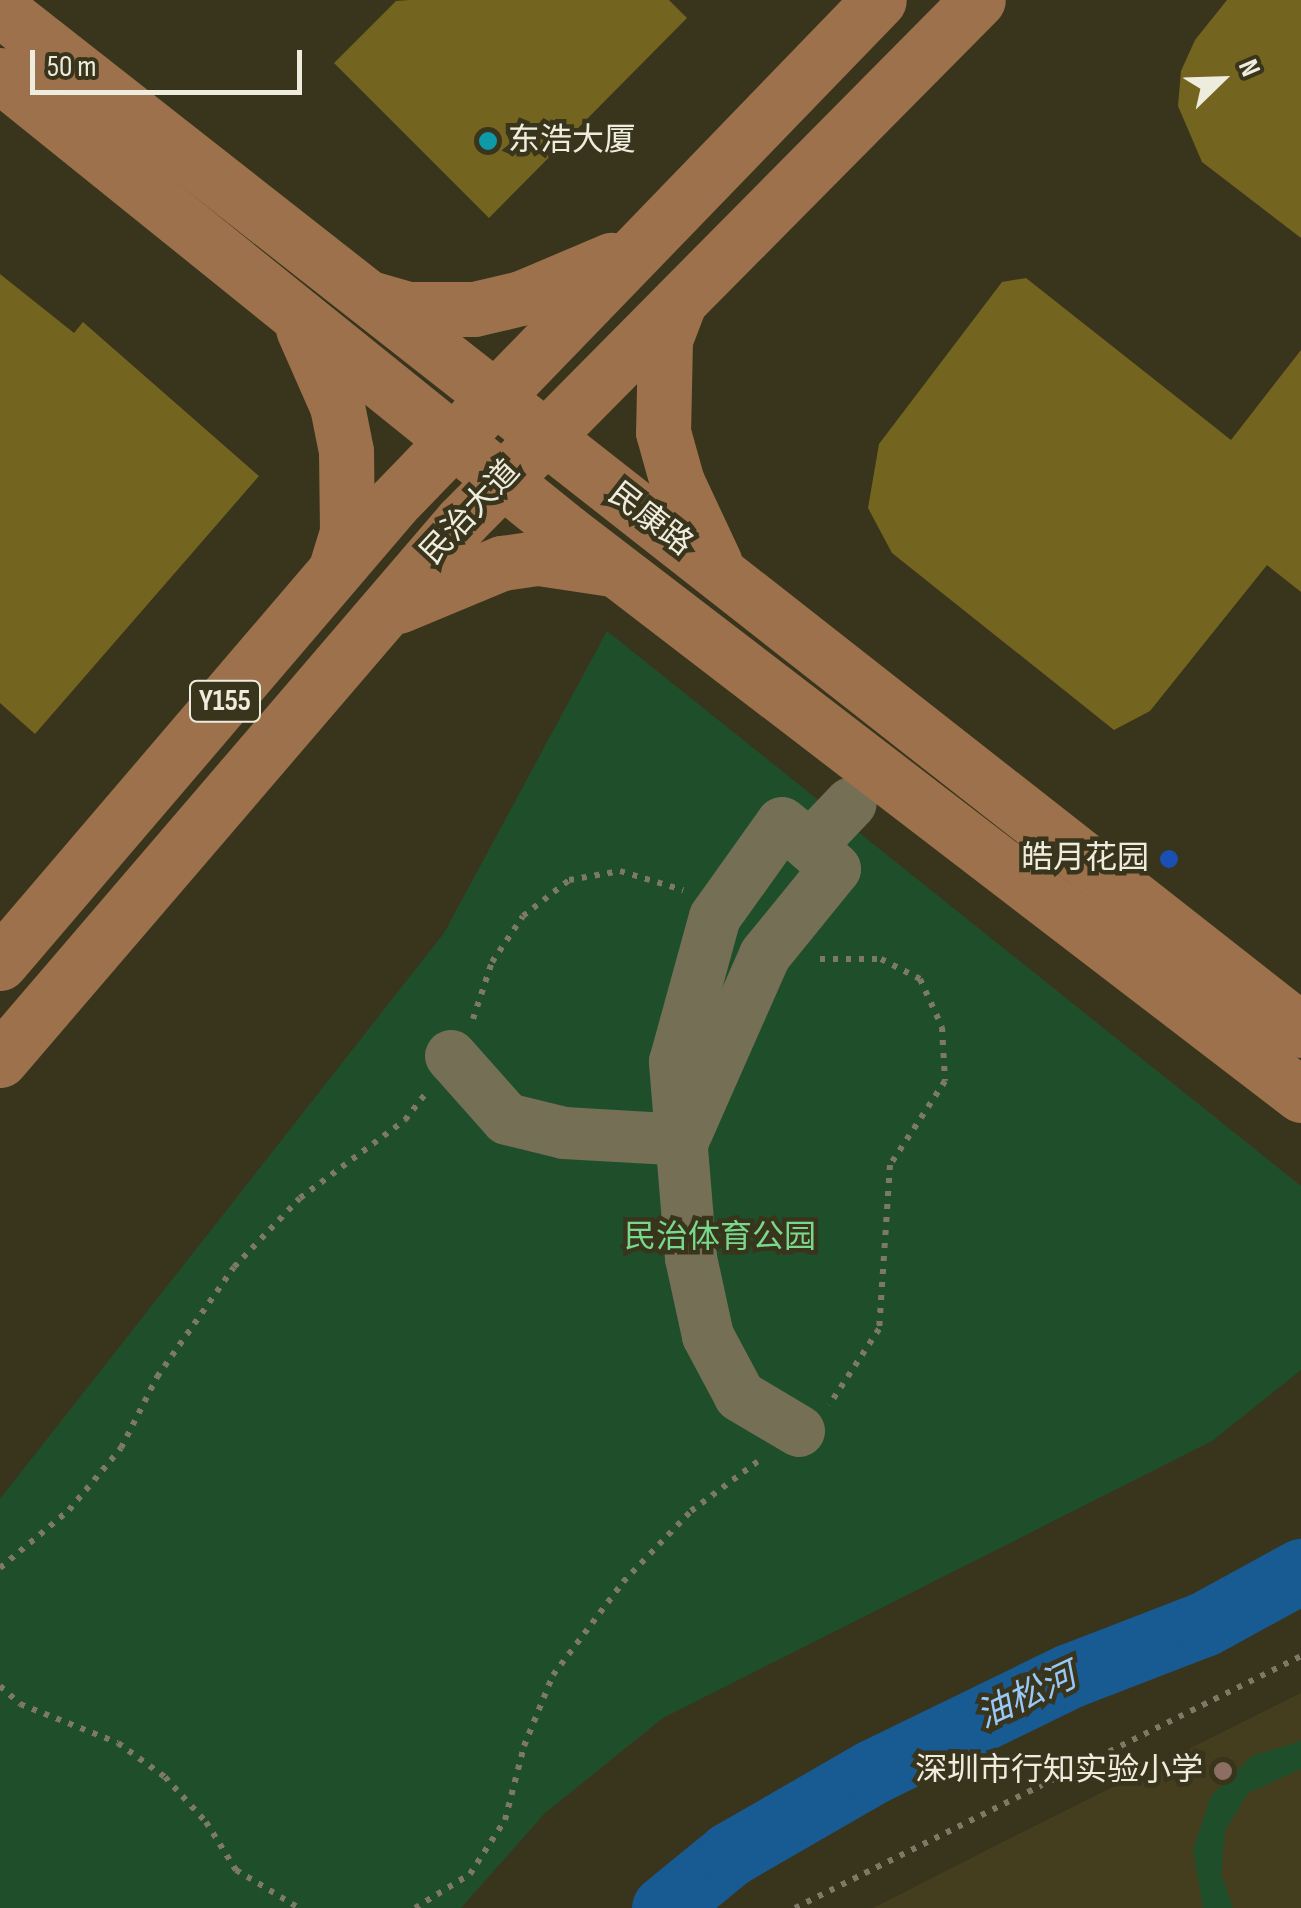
<!DOCTYPE html>
<html>
<head>
<meta charset="utf-8">
<style>
	body { margin:0 }
	#map { position:relative; width:1301px; height:1908px; overflow:hidden; background:#39341c; font-family:"Sofia Sans Condensed","Noto Sans SC",sans-serif }
	div>[style] { position:absolute }
	.built>* { inset:0; background:#443d1e }
	.green>* { inset:0; background:#1e4f2a }
	.river>* { height:65px; margin:-32.5px; padding:0 32.5px; transform-origin:32.5px; border-radius:32.5px; background:#185a92 }
	.building>* { inset:0; background:#73651f }
	.path>* { height:6px; margin-top:-3px; transform-origin:0; background:repeating-linear-gradient(90deg,#7d7965 0 5px,transparent 0 13px) }
	.minor>* { height:52px; margin:-26px; padding:0 26px; transform-origin:26px; border-radius:26px; background:#756f55 }
	.major>* { height:55px; margin:-27.5px; padding:0 27.5px; transform-origin:27.5px; border-radius:27.5px; background:#9c714b }
	.dots>* { width:28px; height:28px; translate:-50% -50%; box-sizing:border-box; border:5px solid #39341c; border-radius:50% }
	span { translate:-50% -50%; white-space:nowrap; text-align:center; line-height:1.15; -webkit-text-stroke:9px #39341c; paint-order:stroke }
	.shield-label span { padding:2px 8px; background:#39341c; border:2px solid; border-radius:8px; -webkit-text-stroke-width:0 }
	.shield-label { font-size:30px; color:#eeecdd; font-weight:700 }
	.poi-label { font-size:32px; color:#eeecdd }
	.left { translate:0 -50%; text-align:left }
	.right { translate:-100% -50%; text-align:right }
	.street-label { font-size:32px; color:#eeecdd }
	.park-label { font-size:32px; color:#78d98c }
	.water-label { font-size:35px; color:#98c8f8; font-style:italic }
	.north { position:absolute; left:1171px; top:30px; width:100px; height:100px; -webkit-text-stroke:8px #39341c; paint-order:stroke; rotate:67deg; font-size:28px; font-weight:700; line-height:40px; text-align:center; color:#eeecdd }
	.north::after { content:''; display:block; margin:auto; width:35px; height:45px; background:#eeecdd; clip-path:polygon(50% 0,100% 100%,50% 72%,0 100%) }
	.scale { position:absolute; left:30px; top:50px; width:272px; height:45px; box-sizing:border-box; border:5px solid #eeecdd; border-top:0; padding-left:12px; font-size:30px; line-height:35px; white-space:nowrap; color:#eeecdd; -webkit-text-stroke:8px #39341c; paint-order:stroke }
</style>
</head>
<body>
<div id="map">
	<div class="built">
		<div style="clip-path:polygon(1301px 1693px,1301px 1908px,873px 1908px,989px 1849px)"></div>
	</div>
	<div class="green">
		<div style="clip-path:polygon(607px 631px,1301px 1186px,1301px 1370px,1212px 1441px,663px 1718px,545px 1813px,461px 1908px,0 1908px,0 1499px,444px 933px)"></div>
		<div style="clip-path:polygon(1301px 1741px,1301px 1769px,1248px 1793px,1225px 1831px,1221px 1874px,1233px 1908px,1203px 1908px,1193px 1850px,1211px 1796px,1252px 1756px)"></div>
	</div>
	<div class="river">
		<div style="left:664px;top:1908px;width:85px;rotate:-39.3deg"></div>
		<div style="left:730px;top:1854px;width:164px;rotate:-30deg"></div>
		<div style="left:872px;top:1772px;width:219px;rotate:-26deg"></div>
		<div style="left:1069px;top:1676px;width:145px;rotate:-21.1deg"></div>
		<div style="left:1204px;top:1624px;width:111px;rotate:-28.7deg"></div>
	</div>
	<div class="building">
		<div style="clip-path:polygon(409px 0,669px 0,687px 18px,489px 218px,334px 63px,396px 1px)"></div>
		<div style="clip-path:polygon(1227px 0,1301px 0,1301px 238px,1202px 162px,1178px 106px,1181px 71px,1195px 40px)"></div>
		<div style="clip-path:polygon(0 274px,74px 333px,83px 322px,259px 476px,35px 734px,0 703px)"></div>
		<div style="clip-path:polygon(1026px 278px,1231px 440px,1301px 350px,1301px 592px,1267px 565px,1150px 711px,1114px 730px,892px 553px,868px 508px,879px 444px,1002px 282px)"></div>
	</div>
	<div class="path">
		<div style="left:820px;top:959px;width:61px"></div>
		<div style="left:881px;top:959px;width:44px;rotate:27.1deg"></div>
		<div style="left:920px;top:979px;width:53px;rotate:65.4deg"></div>
		<div style="left:942px;top:1027px;width:54px;rotate:86.8deg"></div>
		<div style="left:945px;top:1081px;width:100px;rotate:123.2deg"></div>
		<div style="left:890px;top:1165px;width:164px;rotate:93.8deg"></div>
		<div style="left:879px;top:1329px;width:91px;rotate:123.3deg"></div>
		<div style="left:473px;top:1019px;width:60px;rotate:-71.6deg"></div>
		<div style="left:492px;top:962px;width:55px;rotate:-56deg"></div>
		<div style="left:523px;top:916px;width:58px;rotate:-38deg"></div>
		<div style="left:569px;top:880px;width:52px;rotate:-10deg"></div>
		<div style="left:620px;top:871px;width:66px;rotate:16.8deg"></div>
		<div style="left:0;top:1568px;width:90px;rotate:-40deg"></div>
		<div style="left:69px;top:1510px;width:81px;rotate:-50deg"></div>
		<div style="left:121px;top:1448px;width:80px;rotate:-63.1deg"></div>
		<div style="left:157px;top:1377px;width:134px;rotate:-55deg"></div>
		<div style="left:234px;top:1267px;width:95px;rotate:-46.3deg"></div>
		<div style="left:300px;top:1198px;width:131px;rotate:-36.6deg"></div>
		<div style="left:405px;top:1120px;width:34px;rotate:-52deg"></div>
		<div style="left:0;top:1686px;width:27px;rotate:42deg"></div>
		<div style="left:20px;top:1704px;width:105px;rotate:21.7deg"></div>
		<div style="left:118px;top:1743px;width:58px;rotate:35.9deg"></div>
		<div style="left:165px;top:1777px;width:61px;rotate:47.7deg"></div>
		<div style="left:206px;top:1822px;width:57px;rotate:58deg"></div>
		<div style="left:236px;top:1870px;width:74px;rotate:31.1deg"></div>
		<div style="left:415px;top:1908px;width:65px;rotate:-31.7deg"></div>
		<div style="left:470px;top:1874px;width:64px;rotate:-57.1deg"></div>
		<div style="left:505px;top:1820px;width:76px;rotate:-75.6deg"></div>
		<div style="left:524px;top:1746px;width:77px;rotate:-67.8deg"></div>
		<div style="left:553px;top:1675px;width:116px;rotate:-53deg"></div>
		<div style="left:623px;top:1582px;width:98px;rotate:-46.2deg"></div>
		<div style="left:691px;top:1511px;width:87px;rotate:-36.6deg"></div>
		<div style="left:795px;top:1908px;width:565px;rotate:-26.47deg"></div>
	</div>
	<div class="minor">
		<div style="left:451px;top:1056px;width:84px;rotate:48.4deg"></div>
		<div style="left:507px;top:1119px;width:59px;rotate:13.8deg"></div>
		<div style="left:564px;top:1133px;width:120px;rotate:3.3deg"></div>
		<div style="left:687px;top:1132px;width:193px;rotate:-66.2deg"></div>
		<div style="left:765px;top:955px;width:111px;rotate:-50.9deg"></div>
		<div style="left:835px;top:869px;width:34px;rotate:-137deg"></div>
		<div style="left:810px;top:846px;width:59px;rotate:-46.4deg"></div>
		<div style="left:799px;top:1431px;width:69px;rotate:-149.3deg"></div>
		<div style="left:740px;top:1396px;width:68px;rotate:-118.1deg"></div>
		<div style="left:708px;top:1336px;width:80px;rotate:-102.3deg"></div>
		<div style="left:691px;top:1258px;width:197px;rotate:-94.7deg"></div>
		<div style="left:675px;top:1062px;width:150px;rotate:-74.6deg"></div>
		<div style="left:715px;top:917px;width:115px;rotate:-54.5deg"></div>
		<div style="left:782px;top:823px;width:36px;rotate:39deg"></div>
	</div>
	<div class="major">
		<div style="left:0;top:9px;width:1654px;rotate:38.12deg"></div>
		<div style="left:0;top:75px;width:728px;rotate:38.87deg"></div>
		<div style="left:567px;top:532px;width:925px;rotate:37.49deg"></div>
		<div style="left:373px;top:299px;width:36px;rotate:16deg"></div>
		<div style="left:408px;top:309px;width:66px"></div>
		<div style="left:474px;top:309px;width:48px;rotate:-13.2deg"></div>
		<div style="left:521px;top:298px;width:98px;rotate:-22.9deg"></div>
		<div style="left:679px;top:303px;width:40px;rotate:111deg"></div>
		<div style="left:665px;top:340px;width:92px;rotate:91.2deg"></div>
		<div style="left:663px;top:432px;width:52px;rotate:74.4deg"></div>
		<div style="left:677px;top:482px;width:89px;rotate:64.9deg"></div>
		<div style="left:303px;top:329px;width:84px;rotate:66.2deg"></div>
		<div style="left:337px;top:406px;width:46px;rotate:78.7deg"></div>
		<div style="left:346px;top:451px;width:81px;rotate:89.3deg"></div>
		<div style="left:347px;top:532px;width:38px;rotate:107deg"></div>
		<div style="left:398px;top:606px;width:113px;rotate:-22.5deg"></div>
		<div style="left:502px;top:563px;width:37px;rotate:-8deg"></div>
		<div style="left:539px;top:558px;width:74px;rotate:8.6deg"></div>
		<div style="left:0;top:963px;width:605px;rotate:-49.49deg"></div>
		<div style="left:393px;top:503px;width:699px;rotate:-45.98deg"></div>
		<div style="left:0;top:1060px;width:710px;rotate:-49.4deg"></div>
		<div style="left:462px;top:521px;width:733px;rotate:-45.28deg"></div>
	</div>
	<div class="dots">
		<div style="left:488px;top:141px;background:#0f9aa8"></div>
		<div style="left:1169px;top:859px;background:#1a4fb4"></div>
		<div style="left:1223px;top:1771px;background:#8d6e63"></div>
	</div>
	<div class="shield-label">
		<span style="left:225px;top:701px">Y155</span>
	</div>
	<div class="poi-label">
		<span class="left" style="left:508px;top:141px">东浩大厦</span>
		<span class="right" style="left:1149px;top:859px">皓月花园</span>
		<span class="right" style="left:1203px;top:1771px">深圳市行知实验小学</span>
	</div>
	<div class="street-label">
		<span style="left:471px;top:513px;rotate:-47deg">民治大道</span>
		<span style="left:650px;top:520px;rotate:38deg">民康路</span>
	</div>
	<div class="park-label">
		<span style="left:720px;top:1238px">民治体育公园</span>
	</div>
	<div class="water-label">
		<span style="left:1027px;top:1697px;rotate:-25deg">油松河</span>
	</div>
	<div class="north">N</div>
	<div class="scale">50 m</div>
</div>
</body>
</html>
